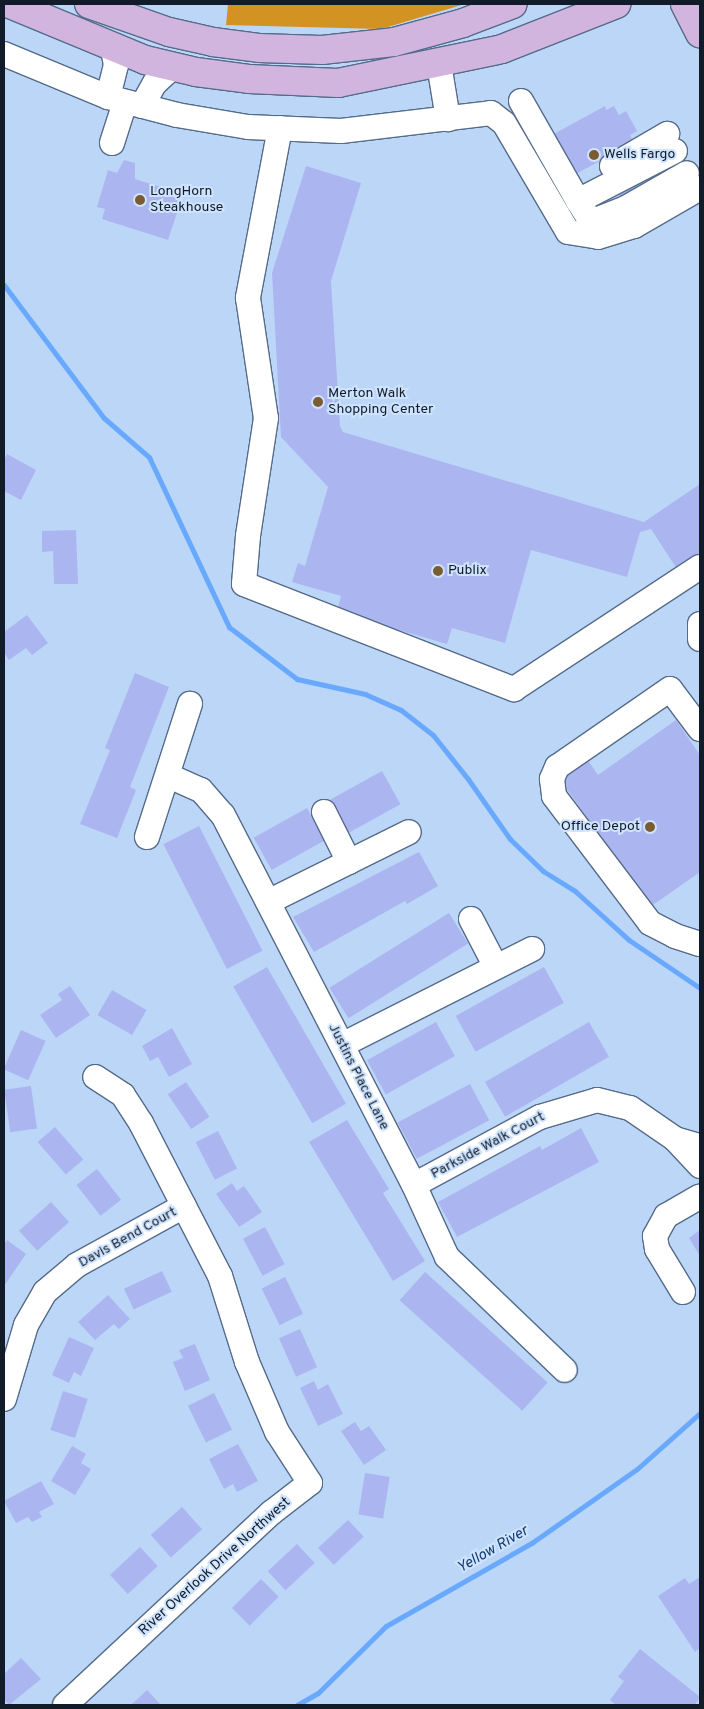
<!DOCTYPE html>
<html>
<head>
<meta charset="utf-8">
<style>
	body { margin:0 }
	#map { position:relative; width:704px; height:1709px; overflow:hidden; background:#bcd6f8; font-family:Overpass,sans-serif }
	div>[style] { position:absolute }
	.forest>* { inset:0; background:#d39323 }
	.stream>* { height:5px; margin:-2.5px; padding:0 2.5px; transform-origin:2.5px; border-radius:2.5px; background:#68a9fd }
	.building>* { inset:0; background:#abb6f0; transform-origin:0 0 }
	.roads { filter:drop-shadow(1px 0 #546b89) drop-shadow(-1px 0 #546b89) drop-shadow(0 1px #546b89) drop-shadow(0 -1px #546b89) }
	.minor>* { height:24px; margin:-12px; padding:0 12px; transform-origin:12px; border-radius:12px; background:#fff }
	.major>* { height:28px; margin:-14px; padding:0 14px; transform-origin:14px; border-radius:14px; background:#d1b5de }
	.dots>* { width:14px; height:14px; translate:-50% -50%; box-sizing:border-box; border:2px solid #cee3fe; border-radius:50% }
	span { translate:-50% -50%; white-space:nowrap; text-align:center; line-height:1.15; -webkit-text-stroke:4px #cee3fe; paint-order:stroke }
	.poi-label { font-size:14px; color:#121b28 }
	.left { translate:0 -50%; text-align:left }
	.right { translate:-100% -50%; text-align:right }
	.street-label { font-size:14px; color:#121b28 }
	.water-label { font-size:15px; color:#0f3b6f; font-style:italic }
	.frame { position:absolute; inset:0; border:5px solid #121b28; pointer-events:none }
</style>
</head>
<body>
<div id="map">
	<div class="forest">
		<div style="clip-path:polygon(228px 4px,465px 4px,381px 29px,226px 25px)"></div>
	</div>
	<div class="stream">
		<div style="left:4px;top:285px;width:166px;rotate:53.1deg"></div>
		<div style="left:104px;top:418px;width:60px;rotate:40.9deg"></div>
		<div style="left:149px;top:457px;width:188px;rotate:64.8deg"></div>
		<div style="left:229px;top:627px;width:86px;rotate:37.4deg"></div>
		<div style="left:297px;top:679px;width:70px;rotate:12.4deg"></div>
		<div style="left:365px;top:694px;width:39px;rotate:24deg"></div>
		<div style="left:401px;top:710px;width:41px;rotate:38deg"></div>
		<div style="left:433px;top:735px;width:56px;rotate:51.5deg"></div>
		<div style="left:468px;top:779px;width:73px;rotate:55deg"></div>
		<div style="left:510px;top:839px;width:46px;rotate:44.1deg"></div>
		<div style="left:543px;top:871px;width:38px;rotate:32deg"></div>
		<div style="left:575px;top:891px;width:73px;rotate:42.2deg"></div>
		<div style="left:629px;top:940px;width:86px;rotate:34.1deg"></div>
		<div style="left:297px;top:1705px;width:24px;rotate:-30deg"></div>
		<div style="left:318px;top:1693px;width:95px;rotate:-44.6deg"></div>
		<div style="left:386px;top:1626px;width:169px;rotate:-29.7deg"></div>
		<div style="left:533px;top:1542px;width:127px;rotate:-35.1deg"></div>
		<div style="left:637px;top:1469px;width:84px;rotate:-41.6deg"></div>
	</div>
	<div class="building">
		<div style="clip-path:polygon(605px 106px,606px 110px,614px 106px,619px 115px,626px 111px,637px 131px,630px 135px,634px 143px,623px 152px,647px 197px,626px 208px,602px 163px,598px 162px,574px 175px,552px 135px)"></div>
		<div style="clip-path:polygon(124px 160px,135px 163px,135px 179px,183px 194px,168px 240px,102px 219px,105px 209px,97px 207px,108px 170px,117px 173px)"></div>
		<div style="clip-path:polygon(306px 166px,361px 183px,331px 281px,340px 426px,343px 432px,644px 522px,700px 484px,700px 553px,677px 569px,651px 529px,640px 532px,627px 577px,531px 550px,505px 643px,452px 628px,447px 644px,337px 612px,341px 596px,292px 582px,298px 563px,305px 566px,328px 487px,281px 437px,272px 273px)"></div>
		<div style="clip-path:polygon(7px 454px,36px 470px,21px 500px,4px 491px,4px 460px)"></div>
		<div style="clip-path:polygon(76px 530px,78px 584px,54px 584px,53px 551px,42px 552px,42px 531px)"></div>
		<div style="clip-path:polygon(27px 615px,48px 643px,32px 655px,26px 648px,9px 660px,4px 652px,4px 632px)"></div>
		<div style="clip-path:polygon(135px 673px,169px 687px,130px 787px,136px 790px,117px 838px,80px 824px,110px 750px,105px 748px)"></div>
		<div style="clip-path:polygon(676px 720px,700px 755px,700px 872px,650px 907px,559px 778px,587px 759px,598px 775px)"></div>
		<div style="left:382px;top:771px;width:38px;height:61px;rotate:61deg"></div>
		<div style="left:307px;top:808px;width:37px;height:61px;rotate:61deg"></div>
		<div style="left:199px;top:826px;width:140px;height:40px;rotate:63deg"></div>
		<div style="clip-path:polygon(419px 852px,438px 886px,407px 904px,405px 901px,314px 952px,293px 917px)"></div>
		<div style="left:449px;top:913px;width:36px;height:141px;rotate:58deg"></div>
		<div style="left:267px;top:967px;width:158px;height:39px;rotate:60deg"></div>
		<div style="left:544px;top:967px;width:41px;height:101px;rotate:61deg"></div>
		<div style="clip-path:polygon(70px 986px,90px 1015px,56px 1038px,40px 1015px,62px 1000px,58px 994px)"></div>
		<div style="left:112px;top:990px;width:40px;height:29px;rotate:30deg"></div>
		<div style="left:436px;top:1022px;width:39px;height:79px;rotate:61deg"></div>
		<div style="left:589px;top:1022px;width:40px;height:120px;rotate:60deg"></div>
		<div style="clip-path:polygon(172px 1028px,192px 1064px,169px 1077px,158px 1057px,150px 1061px,142px 1046px)"></div>
		<div style="left:21px;top:1030px;width:27px;height:43px;rotate:24deg"></div>
		<div style="left:186px;top:1082px;width:42px;height:22px;rotate:56deg"></div>
		<div style="left:470px;top:1084px;width:41px;height:82px;rotate:62deg"></div>
		<div style="left:31px;top:1086px;width:43px;height:27px;rotate:82deg"></div>
		<div style="clip-path:polygon(347px 1120px,389px 1189px,383px 1193px,425px 1261px,393px 1281px,309px 1142px)"></div>
		<div style="left:55px;top:1127px;width:43px;height:23px;rotate:49deg"></div>
		<div style="clip-path:polygon(581px 1128px,599px 1162px,457px 1237px,438px 1202px,540px 1146px,542px 1150px)"></div>
		<div style="left:218px;top:1131px;width:42px;height:25px;rotate:63deg"></div>
		<div style="left:97px;top:1169px;width:39px;height:26px;rotate:52deg"></div>
		<div style="clip-path:polygon(232px 1183px,237px 1191px,244px 1186px,262px 1212px,239px 1227px,216px 1194px)"></div>
		<div style="left:51px;top:1202px;width:27px;height:43px;rotate:48deg"></div>
		<div style="left:265px;top:1227px;width:42px;height:25px;rotate:62deg"></div>
		<div style="clip-path:polygon(700px 1230px,700px 1256px,689px 1238px)"></div>
		<div style="clip-path:polygon(7px 1240px,26px 1254px,4px 1286px,4px 1245px)"></div>
		<div style="left:162px;top:1271px;width:23px;height:42px;rotate:65deg"></div>
		<div style="left:425px;top:1272px;width:165px;height:38px;rotate:42deg"></div>
		<div style="left:285px;top:1277px;width:41px;height:26px;rotate:64deg"></div>
		<div style="clip-path:polygon(108px 1295px,130px 1319px,119px 1329px,114px 1324px,95px 1340px,78px 1322px)"></div>
		<div style="left:300px;top:1329px;width:42px;height:23px;rotate:66deg"></div>
		<div style="clip-path:polygon(69px 1337px,94px 1348px,81px 1376px,74px 1372px,69px 1383px,52px 1375px)"></div>
		<div style="clip-path:polygon(195px 1344px,210px 1380px,185px 1391px,173px 1362px,183px 1358px,179px 1350px)"></div>
		<div style="clip-path:polygon(314px 1381px,318px 1390px,328px 1384px,343px 1414px,318px 1426px,300px 1388px)"></div>
		<div style="left:63px;top:1391px;width:26px;height:41px;rotate:18deg"></div>
		<div style="left:214px;top:1393px;width:41px;height:29px;rotate:64deg"></div>
		<div style="clip-path:polygon(355px 1422px,361px 1431px,369px 1426px,386px 1450px,364px 1465px,341px 1431px)"></div>
		<div style="clip-path:polygon(238px 1444px,258px 1481px,237px 1492px,233px 1484px,224px 1489px,209px 1459px)"></div>
		<div style="clip-path:polygon(72px 1446px,86px 1454px,81px 1463px,91px 1469px,75px 1495px,51px 1481px)"></div>
		<div style="left:365px;top:1473px;width:25px;height:42px;rotate:9deg"></div>
		<div style="clip-path:polygon(41px 1481px,54px 1504px,39px 1512px,42px 1517px,32px 1522px,28px 1517px,16px 1523px,4px 1501px)"></div>
		<div style="left:182px;top:1507px;width:30px;height:42px;rotate:48deg"></div>
		<div style="left:348px;top:1520px;width:23px;height:41px;rotate:47deg"></div>
		<div style="left:297px;top:1544px;width:26px;height:40px;rotate:47deg"></div>
		<div style="left:140px;top:1547px;width:26px;height:41px;rotate:47deg"></div>
		<div style="clip-path:polygon(700px 1577px,700px 1648px,695px 1652px,658px 1596px,685px 1578px,689px 1584px)"></div>
		<div style="left:261px;top:1579px;width:25px;height:41px;rotate:45deg"></div>
		<div style="clip-path:polygon(640px 1649px,700px 1697px,695px 1705px,616px 1705px,610px 1700px,624px 1681px,618px 1677px)"></div>
		<div style="clip-path:polygon(21px 1658px,41px 1679px,9px 1705px,4px 1699px,4px 1674px)"></div>
		<div style="clip-path:polygon(147px 1690px,161px 1705px,131px 1705px)"></div>
	</div>
	<div class="roads">
		<div class="minor">
			<div style="left:4px;top:54px;width:113px;rotate:22.5deg"></div>
			<div style="left:108px;top:97px;width:71px;rotate:14.6deg"></div>
			<div style="left:177px;top:115px;width:72px;rotate:9.6deg"></div>
			<div style="left:248px;top:127px;width:93px;rotate:2.5deg"></div>
			<div style="left:341px;top:131px;width:151px;rotate:-6.8deg"></div>
			<div style="left:491px;top:113px;width:16px;rotate:38deg"></div>
			<div style="left:504px;top:123px;width:126px;rotate:59.6deg"></div>
			<div style="left:568px;top:232px;width:30px;rotate:9deg"></div>
			<div style="left:598px;top:237px;width:38px;rotate:-17deg"></div>
			<div style="left:634px;top:226px;width:76px;rotate:-29.9deg"></div>
			<div style="left:439px;top:64px;width:56px;rotate:80.7deg"></div>
			<div style="left:108px;top:97px;width:33px;rotate:-76deg"></div>
			<div style="left:116px;top:65px;width:15px;rotate:-101deg"></div>
			<div style="left:521px;top:101px;width:115px;rotate:60.3deg"></div>
			<div style="left:578px;top:201px;width:109px;rotate:-27.3deg"></div>
			<div style="left:142px;top:106px;width:26px;rotate:-61deg"></div>
			<div style="left:155px;top:83px;width:24px;rotate:-42deg"></div>
			<div style="left:280px;top:128px;width:173px;rotate:100.7deg"></div>
			<div style="left:248px;top:298px;width:121px;rotate:81.5deg"></div>
			<div style="left:266px;top:418px;width:119px;rotate:98.7deg"></div>
			<div style="left:248px;top:536px;width:48px;rotate:94.8deg"></div>
			<div style="left:244px;top:584px;width:290px;rotate:21.3deg"></div>
			<div style="left:514px;top:689px;width:222px;rotate:-33.3deg"></div>
			<div style="left:112px;top:143px;width:43px;rotate:-72.4deg"></div>
			<div style="left:612px;top:166px;width:64px;rotate:-30.2deg"></div>
			<div style="left:578px;top:201px;width:25px;rotate:58deg"></div>
			<div style="left:591px;top:222px;width:38px;rotate:-22deg"></div>
			<div style="left:626px;top:208px;width:70px;rotate:-29.8deg"></div>
			<div style="left:700px;top:624px;width:15px;rotate:90deg"></div>
			<div style="left:700px;top:729px;width:50px;rotate:-126.9deg"></div>
			<div style="left:670px;top:689px;width:137px;rotate:145.4deg"></div>
			<div style="left:557px;top:767px;width:13px;rotate:113deg"></div>
			<div style="left:552px;top:779px;width:17px;rotate:83deg"></div>
			<div style="left:554px;top:796px;width:159px;rotate:52.9deg"></div>
			<div style="left:650px;top:923px;width:28px;rotate:27deg"></div>
			<div style="left:675px;top:936px;width:26px;rotate:18deg"></div>
			<div style="left:169px;top:776px;width:35px;rotate:24deg"></div>
			<div style="left:201px;top:790px;width:33px;rotate:49deg"></div>
			<div style="left:223px;top:815px;width:416px;rotate:62.7deg"></div>
			<div style="left:414px;top:1185px;width:79px;rotate:65.4deg"></div>
			<div style="left:447px;top:1257px;width:163px;rotate:43.8deg"></div>
			<div style="left:324px;top:812px;width:56px;rotate:63.4deg"></div>
			<div style="left:147px;top:837px;width:140px;rotate:-72.1deg"></div>
			<div style="left:268px;top:902px;width:157px;rotate:-26.4deg"></div>
			<div style="left:471px;top:919px;width:54px;rotate:62.5deg"></div>
			<div style="left:342px;top:1045px;width:213px;rotate:-26.8deg"></div>
			<div style="left:675px;top:1139px;width:37px;rotate:47deg"></div>
			<div style="left:414px;top:1185px;width:143px;rotate:-28.4deg"></div>
			<div style="left:540px;top:1117px;width:59px;rotate:-16.6deg"></div>
			<div style="left:597px;top:1100px;width:34px;rotate:14deg"></div>
			<div style="left:630px;top:1108px;width:55px;rotate:34.6deg"></div>
			<div style="left:675px;top:1139px;width:26px;rotate:16deg"></div>
			<div style="left:683px;top:1292px;width:50px;rotate:-121.2deg"></div>
			<div style="left:657px;top:1249px;width:13px;rotate:-99deg"></div>
			<div style="left:655px;top:1236px;width:23px;rotate:-61deg"></div>
			<div style="left:666px;top:1216px;width:39px;rotate:-30deg"></div>
			<div style="left:4px;top:1399px;width:77px;rotate:-73.4deg"></div>
			<div style="left:26px;top:1325px;width:38px;rotate:-60deg"></div>
			<div style="left:45px;top:1292px;width:42px;rotate:-40.2deg"></div>
			<div style="left:77px;top:1265px;width:122px;rotate:-28.9deg"></div>
			<div style="left:65px;top:1705px;width:282px;rotate:-43deg"></div>
			<div style="left:271px;top:1513px;width:49px;rotate:-37.6deg"></div>
			<div style="left:310px;top:1483px;width:61px;rotate:-122.9deg"></div>
			<div style="left:277px;top:1432px;width:76px;rotate:-113.2deg"></div>
			<div style="left:247px;top:1362px;width:90px;rotate:-107.4deg"></div>
			<div style="left:220px;top:1276px;width:172px;rotate:-117.3deg"></div>
			<div style="left:141px;top:1123px;width:33px;rotate:-123deg"></div>
			<div style="left:123px;top:1095px;width:33px;rotate:-147deg"></div>
		</div>
		<div class="major">
			<div style="left:10px;top:4px;width:146px;rotate:22.5deg"></div>
			<div style="left:145px;top:60px;width:52px;rotate:13.2deg"></div>
			<div style="left:196px;top:72px;width:53px;rotate:7.5deg"></div>
			<div style="left:249px;top:79px;width:89px;rotate:2.6deg"></div>
			<div style="left:338px;top:83px;width:167px;rotate:-11.7deg"></div>
			<div style="left:502px;top:49px;width:123px;rotate:-21.5deg"></div>
			<div style="left:89px;top:4px;width:85px;rotate:19.3deg"></div>
			<div style="left:169px;top:32px;width:45px;rotate:12.8deg"></div>
			<div style="left:213px;top:42px;width:46px;rotate:7.4deg"></div>
			<div style="left:259px;top:48px;width:63px;rotate:1.8deg"></div>
			<div style="left:322px;top:50px;width:72px;rotate:-6.3deg"></div>
			<div style="left:394px;top:42px;width:72px;rotate:-15.4deg"></div>
			<div style="left:463px;top:23px;width:53px;rotate:-20.8deg"></div>
			<div style="left:685px;top:4px;width:33px;rotate:63deg"></div>
		</div>
	</div>
	<div class="dots">
		<div style="left:594px;top:155px;background:#7a5c30"></div>
		<div style="left:140px;top:200px;background:#7a5c30"></div>
		<div style="left:318px;top:402px;background:#7a5c30"></div>
		<div style="left:438px;top:571px;background:#7a5c30"></div>
		<div style="left:650px;top:827px;background:#7a5c30"></div>
	</div>
	<div class="poi-label">
		<span class="left" style="left:604px;top:155px">Wells Fargo</span>
		<span class="left" style="left:150px;top:200px">LongHorn<br>Steakhouse</span>
		<span class="left" style="left:328px;top:402px">Merton Walk<br>Shopping Center</span>
		<span class="left" style="left:448px;top:571px">Publix</span>
		<span class="right" style="left:640px;top:827px">Office Depot</span>
	</div>
	<div class="street-label">
		<span style="left:358px;top:1077px;rotate:63deg">Justins Place Lane</span>
		<span style="left:488px;top:1146px;rotate:-28deg">Parkside Walk Court</span>
		<span style="left:128px;top:1238px;rotate:-29deg">Davis Bend Court</span>
		<span style="left:215px;top:1567px;rotate:-42deg">River Overlook Drive Northwest</span>
	</div>
	<div class="water-label">
		<span style="left:493px;top:1550px;rotate:-30deg">Yellow River</span>
	</div>
	<div class="frame"></div>
</div>
</body>
</html>
